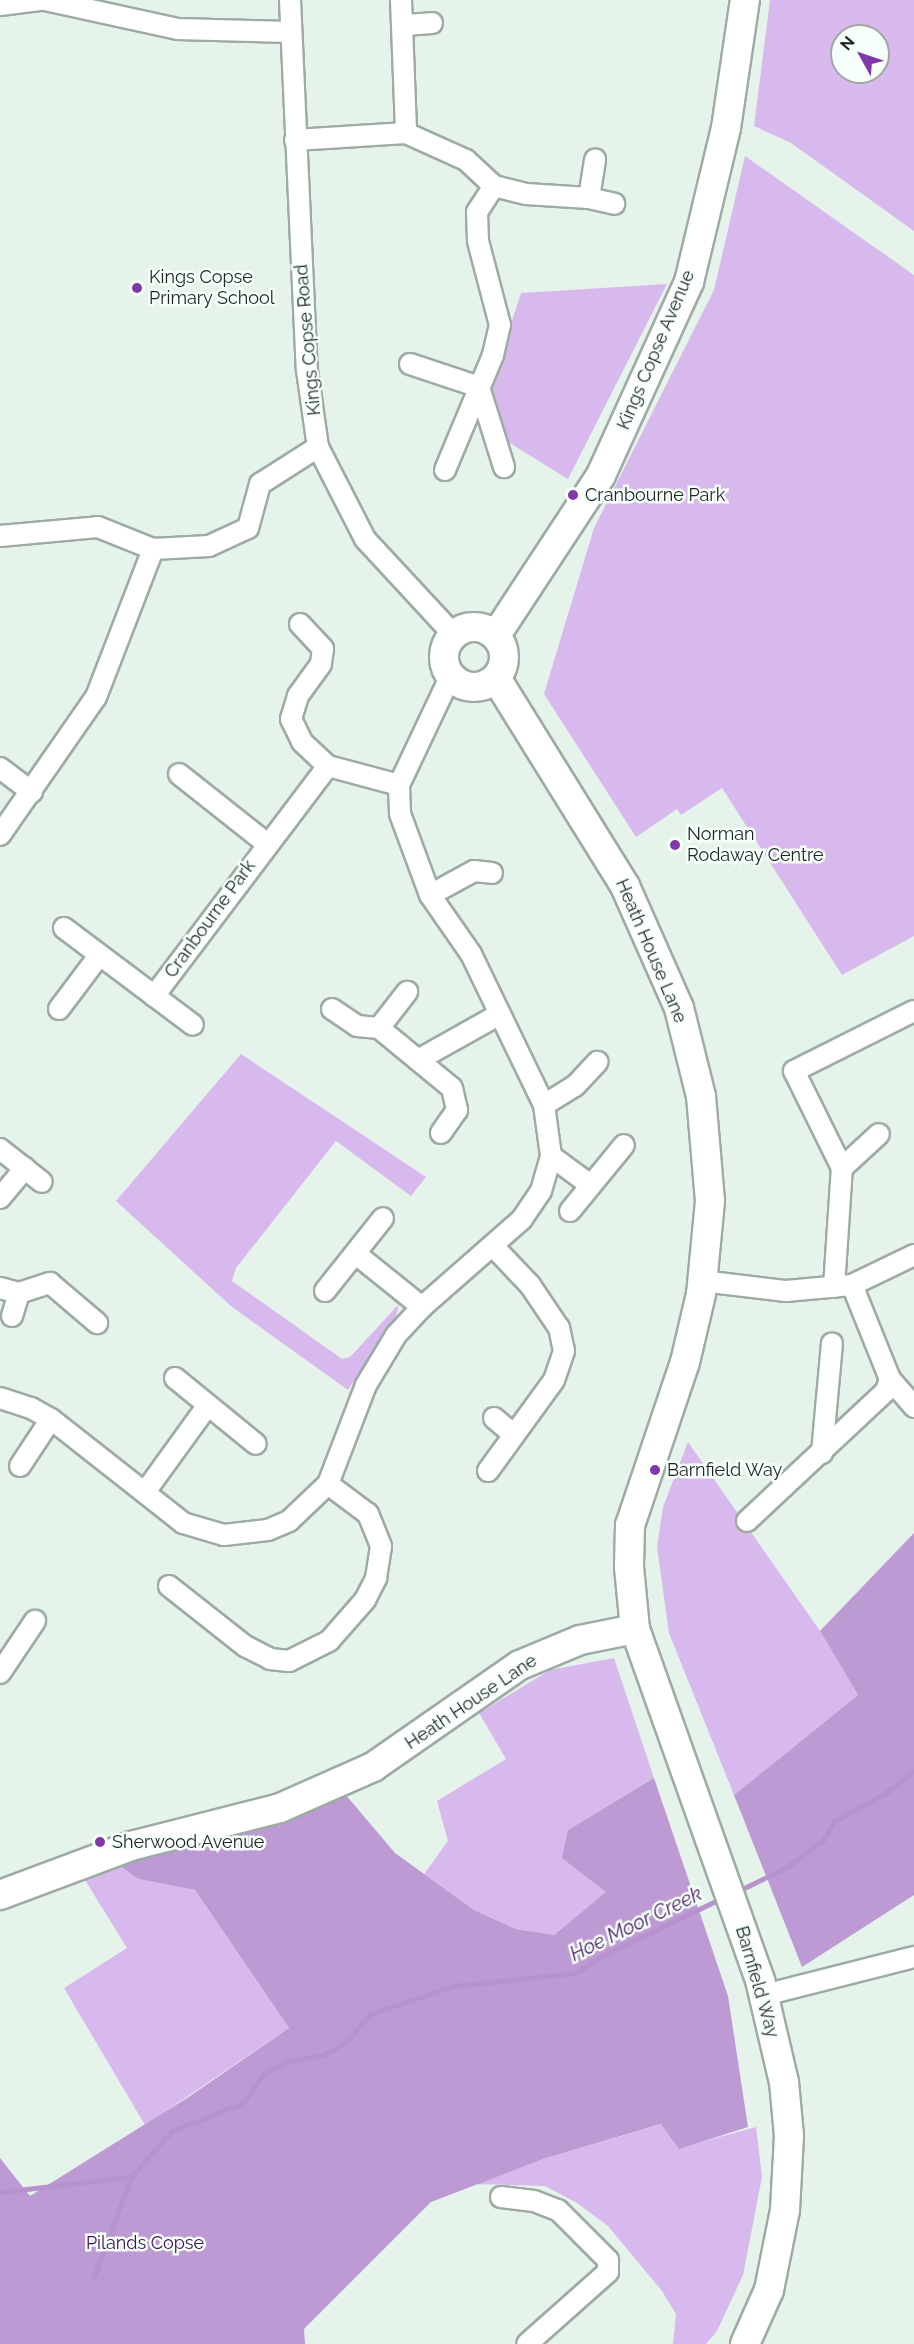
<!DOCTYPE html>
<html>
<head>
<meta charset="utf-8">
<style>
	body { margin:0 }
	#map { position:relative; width:914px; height:2344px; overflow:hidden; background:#e5f3eb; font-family:Raleway,sans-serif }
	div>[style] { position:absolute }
	.green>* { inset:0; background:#d8b9ed }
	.forest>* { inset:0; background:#bd9ad4 }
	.stream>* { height:5px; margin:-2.5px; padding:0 2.5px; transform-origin:2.5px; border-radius:2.5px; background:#b693cd }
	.roads { filter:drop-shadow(2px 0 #9eaba4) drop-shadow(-2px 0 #9eaba4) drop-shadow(0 2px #9eaba4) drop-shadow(0 -2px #9eaba4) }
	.street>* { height:20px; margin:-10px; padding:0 10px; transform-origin:10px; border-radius:10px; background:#fff }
	.secondary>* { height:28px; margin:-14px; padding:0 14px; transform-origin:14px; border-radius:14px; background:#fff }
	.secondary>.ring { margin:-14px; padding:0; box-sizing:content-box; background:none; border:28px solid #fff; border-radius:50% }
	.dots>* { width:16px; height:16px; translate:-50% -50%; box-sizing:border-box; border:3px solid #f6fffa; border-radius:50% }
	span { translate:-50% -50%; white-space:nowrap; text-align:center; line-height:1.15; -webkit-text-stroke:5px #f6fffa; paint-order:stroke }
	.poi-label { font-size:18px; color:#1f2422 }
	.left { translate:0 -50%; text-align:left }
	.street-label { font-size:18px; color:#1f2422 }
	.park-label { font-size:18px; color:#3f1156 }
	.water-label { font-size:20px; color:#4a1e63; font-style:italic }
	.north { position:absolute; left:830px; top:24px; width:60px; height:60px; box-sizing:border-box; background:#f6fffa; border:2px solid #a0a7a4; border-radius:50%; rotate:310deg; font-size:16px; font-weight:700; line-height:24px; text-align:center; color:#1f2422 }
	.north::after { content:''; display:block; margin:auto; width:21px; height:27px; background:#8137a9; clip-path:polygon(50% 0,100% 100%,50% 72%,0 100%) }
</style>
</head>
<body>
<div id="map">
	<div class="green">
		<div style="clip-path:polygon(evenodd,770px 0,914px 0,914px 231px,791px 143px,754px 126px,770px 0,842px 36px,878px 36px,878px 72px,842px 72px,842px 36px)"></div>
		<div style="clip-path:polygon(745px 156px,914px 275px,914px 936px,842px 975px,722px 788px,681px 815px,677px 809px,636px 837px,544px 694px,594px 528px,714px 290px)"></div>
		<div style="clip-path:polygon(667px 284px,568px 479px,479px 424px,521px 293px)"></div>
		<div style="clip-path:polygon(241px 1054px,426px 1177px,411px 1196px,336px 1141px,236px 1268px,232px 1281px,342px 1359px,350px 1357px,399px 1304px,395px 1320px,348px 1390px,232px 1307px,116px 1201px)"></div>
		<div style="clip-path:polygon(688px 1442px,820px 1631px,858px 1695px,734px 1795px,669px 1633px,657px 1547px,663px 1507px)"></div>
		<div style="clip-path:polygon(614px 1658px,654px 1778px,568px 1830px,607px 1892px,554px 1935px,516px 1929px,474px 1910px,424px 1874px,448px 1841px,437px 1801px,506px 1759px,479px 1713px,550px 1670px)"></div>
		<div style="clip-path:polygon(122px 1867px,138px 1879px,195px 1890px,289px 2028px,145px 2125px,64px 1988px,127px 1948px,85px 1880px)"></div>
		<div style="clip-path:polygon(662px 2124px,679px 2148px,756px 2127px,762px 2177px,743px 2275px,717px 2331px,706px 2344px,673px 2344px,676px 2314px,662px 2291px,608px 2226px,577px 2203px,545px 2186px,475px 2184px,543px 2159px)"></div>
	</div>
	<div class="forest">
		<div style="clip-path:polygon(914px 1533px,914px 1895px,802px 1967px,734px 1795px,858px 1695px,820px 1631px)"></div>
		<div style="clip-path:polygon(654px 1778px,728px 1996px,748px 2127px,679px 2149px,661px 2124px,543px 2159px,431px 2202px,304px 2329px,305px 2344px,0 2344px,0 2158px,30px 2196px,187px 2098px,289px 2028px,195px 1890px,138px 1879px,122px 1867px,135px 1857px,345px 1794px,395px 1853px,474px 1910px,516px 1929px,554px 1935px,606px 1892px,562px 1858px,568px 1830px)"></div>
	</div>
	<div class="stream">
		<div style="left:736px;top:1892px;width:57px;rotate:-26.1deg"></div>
		<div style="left:787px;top:1867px;width:45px;rotate:-36.9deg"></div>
		<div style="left:823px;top:1840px;width:22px;rotate:-60deg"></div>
		<div style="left:834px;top:1821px;width:59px;rotate:-28.3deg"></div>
		<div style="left:886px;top:1793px;width:36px;rotate:-39deg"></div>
		<div style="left:0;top:2192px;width:132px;rotate:-6.5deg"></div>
		<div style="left:131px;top:2177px;width:62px;rotate:-48.3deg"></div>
		<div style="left:172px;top:2131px;width:76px;rotate:-21.5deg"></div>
		<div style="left:243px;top:2103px;width:35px;rotate:-55deg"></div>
		<div style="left:263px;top:2074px;width:29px;rotate:-27deg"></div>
		<div style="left:289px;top:2061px;width:35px;rotate:-10deg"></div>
		<div style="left:323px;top:2055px;width:25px;rotate:-29deg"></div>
		<div style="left:345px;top:2043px;width:38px;rotate:-49deg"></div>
		<div style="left:370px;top:2014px;width:88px;rotate:-18.6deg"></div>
		<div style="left:453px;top:1986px;width:124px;rotate:-6deg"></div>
		<div style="left:576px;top:1973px;width:29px;rotate:-34deg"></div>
		<div style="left:600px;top:1957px;width:136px;rotate:-25.8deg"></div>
		<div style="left:94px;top:2277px;width:107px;rotate:-69.7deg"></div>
	</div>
	<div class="roads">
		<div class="street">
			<div style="left:45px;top:0;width:136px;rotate:12.3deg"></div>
			<div style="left:178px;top:29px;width:111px;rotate:1.5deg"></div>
			<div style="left:290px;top:0;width:370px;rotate:87.4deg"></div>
			<div style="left:307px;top:370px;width:78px;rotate:81.9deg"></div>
			<div style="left:318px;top:447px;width:103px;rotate:62.9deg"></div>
			<div style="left:365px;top:539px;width:129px;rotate:47.2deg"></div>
			<div style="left:401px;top:0;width:133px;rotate:87.8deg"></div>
			<div style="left:0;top:5px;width:40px;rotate:-7.1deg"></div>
			<div style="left:405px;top:25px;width:27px;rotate:-4deg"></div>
			<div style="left:295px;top:140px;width:111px;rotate:-3.6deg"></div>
			<div style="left:406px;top:133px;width:66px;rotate:24.2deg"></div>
			<div style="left:466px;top:160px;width:38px;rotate:43deg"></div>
			<div style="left:494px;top:186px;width:33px;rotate:14deg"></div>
			<div style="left:526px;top:194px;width:63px;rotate:3.6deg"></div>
			<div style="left:589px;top:198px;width:26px;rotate:13deg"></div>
			<div style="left:589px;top:198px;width:39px;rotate:-81deg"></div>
			<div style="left:410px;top:364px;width:73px;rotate:18.4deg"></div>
			<div style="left:479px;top:387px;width:84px;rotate:72.6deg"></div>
			<div style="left:445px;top:470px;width:125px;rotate:-67.3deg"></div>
			<div style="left:493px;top:355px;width:31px;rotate:-77deg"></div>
			<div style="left:500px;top:325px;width:87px;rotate:-104.7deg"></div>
			<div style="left:478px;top:241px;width:29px;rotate:-92deg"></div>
			<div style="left:477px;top:212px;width:31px;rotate:-57deg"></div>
			<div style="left:0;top:536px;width:98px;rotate:-5.2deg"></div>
			<div style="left:98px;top:527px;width:59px;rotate:21.8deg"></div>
			<div style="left:153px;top:549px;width:56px;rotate:-3.1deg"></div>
			<div style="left:209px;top:546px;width:43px;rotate:-24.8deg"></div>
			<div style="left:248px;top:528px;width:46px;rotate:-74.7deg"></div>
			<div style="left:260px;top:484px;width:69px;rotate:-32.5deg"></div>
			<div style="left:300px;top:624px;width:34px;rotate:47deg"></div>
			<div style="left:323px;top:649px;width:15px;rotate:98deg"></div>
			<div style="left:321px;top:664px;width:39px;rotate:126deg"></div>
			<div style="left:298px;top:696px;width:24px;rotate:107deg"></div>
			<div style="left:291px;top:719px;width:25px;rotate:64deg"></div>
			<div style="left:302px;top:742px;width:35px;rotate:43deg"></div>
			<div style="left:0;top:768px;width:40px;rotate:37deg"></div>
			<div style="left:179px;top:774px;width:111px;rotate:38.4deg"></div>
			<div style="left:0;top:835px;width:168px;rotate:-55.2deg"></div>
			<div style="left:96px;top:697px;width:159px;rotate:-68.9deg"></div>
			<div style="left:430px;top:895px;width:50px;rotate:-28.6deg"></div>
			<div style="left:474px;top:871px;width:18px;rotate:6deg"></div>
			<div style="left:64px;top:928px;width:161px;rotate:36.9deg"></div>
			<div style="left:154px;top:996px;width:288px;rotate:-52.9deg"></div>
			<div style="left:328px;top:766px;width:73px;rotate:15deg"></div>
			<div style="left:59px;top:1009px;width:65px;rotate:-53.1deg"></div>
			<div style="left:332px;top:1009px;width:30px;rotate:34deg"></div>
			<div style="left:357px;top:1026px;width:22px;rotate:5deg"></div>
			<div style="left:379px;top:1028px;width:94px;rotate:39.4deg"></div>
			<div style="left:452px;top:1088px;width:23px;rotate:77deg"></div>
			<div style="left:457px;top:1110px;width:28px;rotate:125deg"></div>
			<div style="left:379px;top:1028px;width:46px;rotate:-52.1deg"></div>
			<div style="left:418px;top:1060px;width:94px;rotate:-29.3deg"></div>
			<div style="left:544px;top:1105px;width:36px;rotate:-32deg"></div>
			<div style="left:575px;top:1086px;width:33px;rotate:-47deg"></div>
			<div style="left:0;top:1149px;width:53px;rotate:38.2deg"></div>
			<div style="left:551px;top:1156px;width:47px;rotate:36.4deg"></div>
			<div style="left:842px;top:1168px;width:50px;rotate:-42.6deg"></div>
			<div style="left:0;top:1198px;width:39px;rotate:-50deg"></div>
			<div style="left:570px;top:1211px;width:85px;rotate:-50.7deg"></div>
			<div style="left:356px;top:1254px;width:85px;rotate:38.8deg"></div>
			<div style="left:702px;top:1281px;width:85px;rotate:6.8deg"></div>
			<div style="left:786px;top:1291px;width:66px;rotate:-5.2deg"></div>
			<div style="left:852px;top:1285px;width:69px;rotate:-25.8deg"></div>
			<div style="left:834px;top:1287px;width:119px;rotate:-86.2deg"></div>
			<div style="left:842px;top:1168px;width:108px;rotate:-116.3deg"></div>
			<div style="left:794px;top:1071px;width:134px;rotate:-26.6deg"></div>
			<div style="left:0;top:1288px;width:20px;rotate:15deg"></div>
			<div style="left:19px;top:1293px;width:33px;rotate:-18deg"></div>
			<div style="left:50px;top:1283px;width:62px;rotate:40.4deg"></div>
			<div style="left:325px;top:1291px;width:93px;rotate:-51.5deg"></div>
			<div style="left:12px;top:1316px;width:24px;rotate:-73deg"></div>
			<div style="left:175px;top:1378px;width:104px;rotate:39.2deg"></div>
			<div style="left:890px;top:1379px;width:37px;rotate:49deg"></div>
			<div style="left:0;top:1398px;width:33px;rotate:18deg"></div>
			<div style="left:31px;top:1408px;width:23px;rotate:29deg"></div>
			<div style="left:51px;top:1419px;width:168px;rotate:38.2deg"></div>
			<div style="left:183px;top:1523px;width:43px;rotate:16.3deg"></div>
			<div style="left:224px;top:1535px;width:44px;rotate:-6.5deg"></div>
			<div style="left:268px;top:1530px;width:23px;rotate:-23deg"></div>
			<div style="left:289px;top:1521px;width:54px;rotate:-43.5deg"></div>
			<div style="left:328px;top:1484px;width:106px;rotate:-69deg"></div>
			<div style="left:366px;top:1385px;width:58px;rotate:-59deg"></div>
			<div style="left:396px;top:1335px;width:38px;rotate:-47deg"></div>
			<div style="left:422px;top:1307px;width:133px;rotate:-41.3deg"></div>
			<div style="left:522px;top:1219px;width:34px;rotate:-56deg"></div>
			<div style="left:541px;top:1191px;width:36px;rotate:-74deg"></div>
			<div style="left:551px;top:1156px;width:51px;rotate:-97.8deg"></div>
			<div style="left:544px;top:1105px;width:168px;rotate:-115.8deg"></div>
			<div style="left:471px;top:954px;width:72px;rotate:-124.8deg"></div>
			<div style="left:430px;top:895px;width:86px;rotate:-110.3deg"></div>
			<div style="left:400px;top:814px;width:29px;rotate:-92deg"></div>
			<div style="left:399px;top:785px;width:119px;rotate:-64.7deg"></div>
			<div style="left:494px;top:1418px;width:25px;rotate:40deg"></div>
			<div style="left:822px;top:1453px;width:110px;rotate:-84.8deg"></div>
			<div style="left:20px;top:1466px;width:56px;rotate:-56.6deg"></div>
			<div style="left:488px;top:1471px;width:112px;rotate:-54deg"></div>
			<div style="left:554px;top:1380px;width:31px;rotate:-71deg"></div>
			<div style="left:564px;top:1351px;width:24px;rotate:-102deg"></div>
			<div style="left:559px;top:1328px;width:52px;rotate:-124deg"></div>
			<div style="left:530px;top:1285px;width:54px;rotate:-133.5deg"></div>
			<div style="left:145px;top:1492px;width:107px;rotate:-54.1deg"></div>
			<div style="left:747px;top:1521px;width:190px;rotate:-43.1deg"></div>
			<div style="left:886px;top:1391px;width:13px;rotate:-72deg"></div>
			<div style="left:890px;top:1379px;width:101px;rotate:-112deg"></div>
			<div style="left:169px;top:1586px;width:97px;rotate:38.3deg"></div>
			<div style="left:245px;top:1646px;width:28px;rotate:27deg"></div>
			<div style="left:270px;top:1659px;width:19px;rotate:6deg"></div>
			<div style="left:289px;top:1661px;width:45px;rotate:-26.6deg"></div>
			<div style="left:329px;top:1641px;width:55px;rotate:-48.7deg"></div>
			<div style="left:365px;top:1600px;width:25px;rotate:-63deg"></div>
			<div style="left:376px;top:1578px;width:32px;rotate:-81deg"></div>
			<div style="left:381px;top:1546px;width:35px;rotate:-112deg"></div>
			<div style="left:368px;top:1514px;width:50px;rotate:-143.1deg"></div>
			<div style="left:0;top:1673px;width:63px;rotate:-56.1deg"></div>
			<div style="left:764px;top:1995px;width:155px;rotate:-14.2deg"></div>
			<div style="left:501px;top:2197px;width:33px;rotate:7deg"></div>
			<div style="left:534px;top:2201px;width:26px;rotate:21deg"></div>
			<div style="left:558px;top:2210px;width:71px;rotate:45deg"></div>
			<div style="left:608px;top:2260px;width:12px;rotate:90deg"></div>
			<div style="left:608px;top:2272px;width:108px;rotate:138.4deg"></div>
		</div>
		<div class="secondary">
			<div class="ring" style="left:444px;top:627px;width:32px;height:32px"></div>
			<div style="left:496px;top:635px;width:191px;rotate:-56.7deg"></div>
			<div style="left:601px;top:475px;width:212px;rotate:-65.5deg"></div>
			<div style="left:689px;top:282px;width:158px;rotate:-76.5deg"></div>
			<div style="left:726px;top:128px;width:129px;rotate:-81.6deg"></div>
			<div style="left:496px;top:678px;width:245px;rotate:58.2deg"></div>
			<div style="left:625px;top:886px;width:133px;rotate:66.1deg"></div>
			<div style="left:679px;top:1008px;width:91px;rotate:76deg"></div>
			<div style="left:701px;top:1096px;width:105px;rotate:85.1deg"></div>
			<div style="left:710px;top:1201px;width:93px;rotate:95.5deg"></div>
			<div style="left:701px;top:1294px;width:70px;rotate:103.2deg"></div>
			<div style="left:685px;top:1362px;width:172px;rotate:108.6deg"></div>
			<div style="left:630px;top:1525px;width:42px;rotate:91.4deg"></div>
			<div style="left:629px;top:1567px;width:62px;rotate:84.5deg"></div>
			<div style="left:635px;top:1629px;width:373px;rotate:70.4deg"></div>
			<div style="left:760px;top:1980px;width:105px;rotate:76.8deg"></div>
			<div style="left:784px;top:2082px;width:54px;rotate:84.7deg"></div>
			<div style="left:789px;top:2136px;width:74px;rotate:93.1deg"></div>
			<div style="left:785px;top:2210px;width:82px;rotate:101.3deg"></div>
			<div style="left:769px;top:2290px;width:59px;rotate:114deg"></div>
			<div style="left:0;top:1895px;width:140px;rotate:-20.5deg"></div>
			<div style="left:131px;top:1846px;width:154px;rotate:-14.3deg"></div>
			<div style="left:280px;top:1808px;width:102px;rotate:-23.8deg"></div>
			<div style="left:373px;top:1767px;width:179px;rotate:-34.8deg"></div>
			<div style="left:520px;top:1665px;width:65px;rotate:-22.6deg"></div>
			<div style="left:580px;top:1640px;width:56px;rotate:-11.3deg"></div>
		</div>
	</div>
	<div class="dots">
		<div style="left:137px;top:288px;background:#8137a9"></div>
		<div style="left:573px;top:495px;background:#8137a9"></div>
		<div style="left:675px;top:845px;background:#8137a9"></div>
		<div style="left:655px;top:1470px;background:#8137a9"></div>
		<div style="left:100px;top:1842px;background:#8137a9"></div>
	</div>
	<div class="poi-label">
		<span class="left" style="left:149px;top:288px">Kings Copse<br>Primary School</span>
		<span class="left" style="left:585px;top:495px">Cranbourne Park</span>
		<span class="left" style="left:687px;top:845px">Norman<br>Rodaway Centre</span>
		<span class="left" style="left:667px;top:1470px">Barnfield Way</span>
		<span class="left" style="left:112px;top:1842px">Sherwood Avenue</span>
	</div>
	<div class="street-label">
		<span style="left:308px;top:340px;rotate:-95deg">Kings Copse Road</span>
		<span style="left:656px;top:350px;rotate:-67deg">Kings Copse Avenue</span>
		<span style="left:210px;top:919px;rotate:-54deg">Cranbourne Park</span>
		<span style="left:651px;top:951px;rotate:67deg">Heath House Lane</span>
		<span style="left:471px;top:1702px;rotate:-34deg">Heath House Lane</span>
		<span style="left:757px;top:1982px;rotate:74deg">Barnfield Way</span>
	</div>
	<div class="park-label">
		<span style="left:145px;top:2243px">Pilands Copse</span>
	</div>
	<div class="water-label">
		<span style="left:636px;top:1924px;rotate:-26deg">Hoe Moor Creek</span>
	</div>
	<div class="north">N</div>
</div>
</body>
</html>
